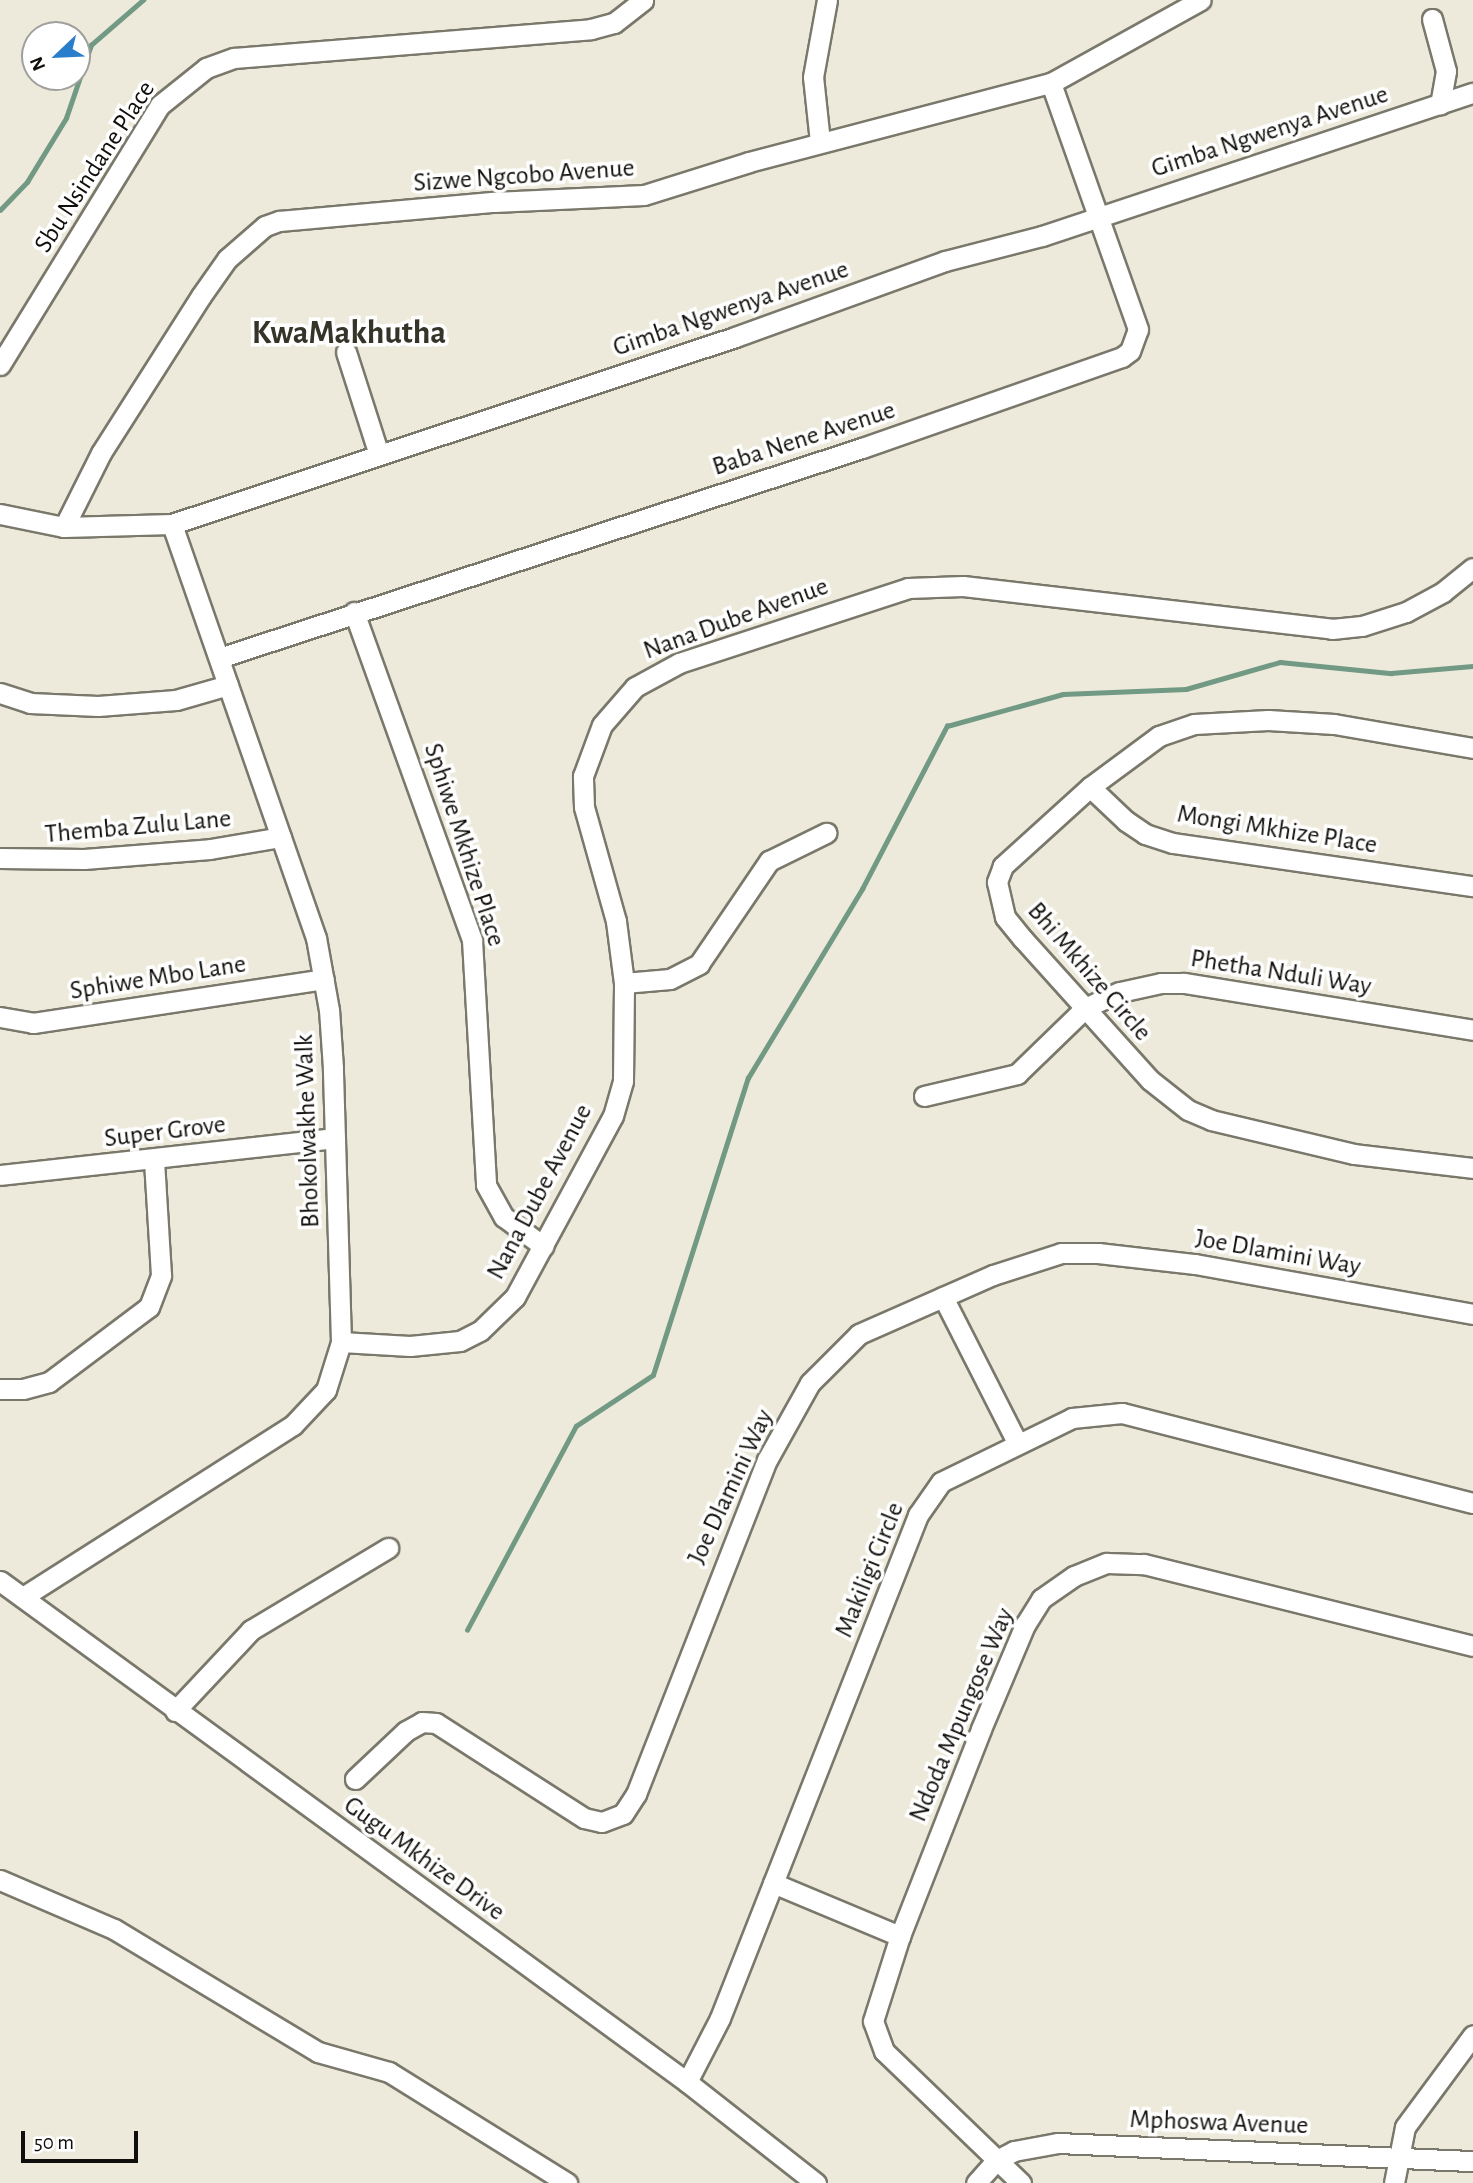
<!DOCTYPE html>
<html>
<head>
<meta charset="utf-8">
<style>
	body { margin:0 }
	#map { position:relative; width:1473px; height:2183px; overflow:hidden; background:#edeadc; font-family:"Alegreya Sans",sans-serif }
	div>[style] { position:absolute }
	.stream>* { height:4.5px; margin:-2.25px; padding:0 2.25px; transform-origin:2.25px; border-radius:2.25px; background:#719983 }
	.roads { filter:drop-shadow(2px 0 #7a786b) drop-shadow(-2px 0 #7a786b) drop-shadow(0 2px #7a786b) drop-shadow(0 -2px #7a786b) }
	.minor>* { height:19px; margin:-9.5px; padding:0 9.5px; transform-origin:9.5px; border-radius:9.5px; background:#fff }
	span { translate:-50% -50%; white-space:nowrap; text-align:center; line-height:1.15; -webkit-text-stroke:7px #fff; paint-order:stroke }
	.street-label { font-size:26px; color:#100f0b }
	.district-label { font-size:33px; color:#363429; font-weight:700 }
	.north { position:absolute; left:21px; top:21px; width:70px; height:70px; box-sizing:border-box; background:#fff; border:2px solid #9f9f9d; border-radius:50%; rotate:247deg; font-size:19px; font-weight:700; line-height:28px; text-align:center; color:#100f0b }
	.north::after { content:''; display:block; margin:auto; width:24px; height:32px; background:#297ecc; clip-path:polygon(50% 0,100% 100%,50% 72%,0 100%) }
	.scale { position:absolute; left:21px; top:2131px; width:117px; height:32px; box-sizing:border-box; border:4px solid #100f0b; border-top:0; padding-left:9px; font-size:21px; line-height:24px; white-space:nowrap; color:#100f0b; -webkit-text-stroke:5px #fff; paint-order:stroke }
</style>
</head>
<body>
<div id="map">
	<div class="stream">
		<div style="left:0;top:210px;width:39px;rotate:-46deg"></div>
		<div style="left:27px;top:182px;width:75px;rotate:-58.6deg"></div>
		<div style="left:66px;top:118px;width:77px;rotate:-71.1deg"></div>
		<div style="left:91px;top:45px;width:69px;rotate:-40.9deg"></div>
		<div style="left:467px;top:1630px;width:231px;rotate:-61.9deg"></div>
		<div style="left:576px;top:1426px;width:92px;rotate:-33.5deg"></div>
		<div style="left:653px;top:1375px;width:312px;rotate:-72.3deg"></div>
		<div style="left:748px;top:1078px;width:221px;rotate:-58.9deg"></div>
		<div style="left:862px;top:889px;width:184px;rotate:-62.5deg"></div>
		<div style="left:947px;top:726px;width:120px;rotate:-15.4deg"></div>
		<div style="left:1063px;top:694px;width:123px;rotate:-2.3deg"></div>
		<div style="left:1186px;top:689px;width:98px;rotate:-16deg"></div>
		<div style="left:1280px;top:662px;width:112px;rotate:5.7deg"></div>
		<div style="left:1391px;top:673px;width:82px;rotate:-4.9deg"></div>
	</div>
	<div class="roads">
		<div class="minor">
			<div style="left:1432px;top:19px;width:54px;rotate:74.9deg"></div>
			<div style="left:1446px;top:71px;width:34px;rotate:100deg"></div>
			<div style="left:820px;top:142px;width:65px;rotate:-96.1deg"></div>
			<div style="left:813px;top:77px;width:78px;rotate:-79.7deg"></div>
			<div style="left:346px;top:352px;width:108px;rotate:72.2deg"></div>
			<div style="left:0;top:365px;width:305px;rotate:-58.4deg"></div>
			<div style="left:160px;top:105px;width:59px;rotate:-38.8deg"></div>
			<div style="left:206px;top:68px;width:30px;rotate:-20deg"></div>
			<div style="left:234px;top:58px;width:358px;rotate:-4.6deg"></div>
			<div style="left:591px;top:29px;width:24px;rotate:-15deg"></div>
			<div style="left:614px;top:23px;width:37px;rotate:-38deg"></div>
			<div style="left:0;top:514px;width:65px;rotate:11.5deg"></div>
			<div style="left:64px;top:527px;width:108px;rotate:-1.6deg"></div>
			<div style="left:172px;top:524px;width:593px;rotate:-18.37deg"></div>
			<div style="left:735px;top:337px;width:223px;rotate:-19.9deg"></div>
			<div style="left:945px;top:261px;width:100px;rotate:-14.5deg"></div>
			<div style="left:1042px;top:236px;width:454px;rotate:-18.4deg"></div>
			<div style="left:64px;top:527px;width:83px;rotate:-63.4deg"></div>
			<div style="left:101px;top:453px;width:186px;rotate:-57.5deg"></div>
			<div style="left:201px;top:296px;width:45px;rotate:-54.9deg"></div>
			<div style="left:227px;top:259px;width:50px;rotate:-41deg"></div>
			<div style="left:265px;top:226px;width:15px;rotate:-20deg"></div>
			<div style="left:279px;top:221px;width:216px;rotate:-5.1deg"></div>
			<div style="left:494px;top:202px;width:150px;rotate:-2.7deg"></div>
			<div style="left:644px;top:195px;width:110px;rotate:-17.4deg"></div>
			<div style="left:749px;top:162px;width:312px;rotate:-14.7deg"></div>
			<div style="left:1051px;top:83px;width:171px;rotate:-29deg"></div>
			<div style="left:354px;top:612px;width:349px;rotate:70.2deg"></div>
			<div style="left:472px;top:940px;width:245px;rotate:86.7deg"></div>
			<div style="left:486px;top:1185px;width:37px;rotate:61deg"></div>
			<div style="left:504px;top:1217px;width:49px;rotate:36.6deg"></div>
			<div style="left:219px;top:658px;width:676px;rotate:-18.09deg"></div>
			<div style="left:862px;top:448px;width:275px;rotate:-19.3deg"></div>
			<div style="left:1122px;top:357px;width:10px;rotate:-37deg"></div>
			<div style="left:1130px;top:351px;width:23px;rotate:-70deg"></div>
			<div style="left:1138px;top:329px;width:261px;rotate:-109.5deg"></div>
			<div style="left:0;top:693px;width:32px;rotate:18deg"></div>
			<div style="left:30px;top:703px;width:68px;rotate:2.5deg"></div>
			<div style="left:98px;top:706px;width:78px;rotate:-4.4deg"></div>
			<div style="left:176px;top:700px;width:54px;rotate:-16.1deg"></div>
			<div style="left:1473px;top:748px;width:141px;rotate:-170.2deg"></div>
			<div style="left:1334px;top:724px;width:66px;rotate:-176.5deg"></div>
			<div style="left:1268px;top:720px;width:74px;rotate:176.9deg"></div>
			<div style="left:1194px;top:724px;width:37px;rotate:161deg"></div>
			<div style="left:1159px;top:736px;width:86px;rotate:143.5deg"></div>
			<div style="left:1090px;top:787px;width:118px;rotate:137.8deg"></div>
			<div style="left:1003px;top:866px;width:17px;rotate:111deg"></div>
			<div style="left:997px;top:882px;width:36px;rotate:77deg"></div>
			<div style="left:1005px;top:917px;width:28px;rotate:51deg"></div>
			<div style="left:1023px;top:939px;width:190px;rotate:48deg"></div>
			<div style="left:1150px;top:1080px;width:48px;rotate:38.3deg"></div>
			<div style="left:1188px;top:1110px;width:25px;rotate:23deg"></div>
			<div style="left:1211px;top:1120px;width:147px;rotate:13.4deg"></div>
			<div style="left:1354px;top:1154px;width:120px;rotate:6.7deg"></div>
			<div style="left:1090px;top:787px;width:50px;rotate:43.4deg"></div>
			<div style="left:1126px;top:821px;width:23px;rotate:34deg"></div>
			<div style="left:1145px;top:834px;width:29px;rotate:18deg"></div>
			<div style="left:1173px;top:843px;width:303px;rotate:8.2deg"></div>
			<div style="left:0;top:858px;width:84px;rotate:0.7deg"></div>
			<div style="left:84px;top:859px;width:126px;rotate:-4.5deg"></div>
			<div style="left:210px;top:849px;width:72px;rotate:-9.6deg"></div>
			<div style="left:624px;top:983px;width:46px;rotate:-5deg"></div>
			<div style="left:670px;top:979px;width:33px;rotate:-27deg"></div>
			<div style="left:699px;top:964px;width:125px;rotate:-55.8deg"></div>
			<div style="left:769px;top:861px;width:64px;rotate:-26.2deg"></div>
			<div style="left:0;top:1017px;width:34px;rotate:10deg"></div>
			<div style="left:33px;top:1023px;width:294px;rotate:-8.6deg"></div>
			<div style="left:924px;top:1096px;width:96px;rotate:-13.3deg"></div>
			<div style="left:1017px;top:1074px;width:95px;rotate:-44.1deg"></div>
			<div style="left:1085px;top:1008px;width:38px;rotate:-25deg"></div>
			<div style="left:1120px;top:992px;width:42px;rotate:-12.4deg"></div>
			<div style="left:1161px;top:983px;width:23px"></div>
			<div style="left:1184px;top:983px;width:293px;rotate:9.2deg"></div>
			<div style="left:0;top:1175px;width:337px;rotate:-6.3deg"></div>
			<div style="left:943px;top:1297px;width:163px;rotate:63deg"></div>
			<div style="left:341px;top:1342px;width:69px;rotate:3.3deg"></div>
			<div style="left:410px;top:1346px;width:50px;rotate:-5.7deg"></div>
			<div style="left:460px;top:1341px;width:22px;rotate:-27deg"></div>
			<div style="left:480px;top:1331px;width:49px;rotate:-44.2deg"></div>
			<div style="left:515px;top:1297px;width:206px;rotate:-61.6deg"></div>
			<div style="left:613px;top:1116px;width:36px;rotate:-74deg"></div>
			<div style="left:623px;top:1081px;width:98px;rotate:-89.4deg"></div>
			<div style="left:624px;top:983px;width:63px;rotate:-97.4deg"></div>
			<div style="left:616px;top:921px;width:118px;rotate:-105.7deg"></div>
			<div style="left:584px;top:807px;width:31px;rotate:-92deg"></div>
			<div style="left:583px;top:776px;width:54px;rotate:-69.6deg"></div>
			<div style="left:602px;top:725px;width:50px;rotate:-49deg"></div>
			<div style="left:635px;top:687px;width:50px;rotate:-28.6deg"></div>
			<div style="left:679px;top:663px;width:241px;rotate:-18.1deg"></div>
			<div style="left:908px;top:588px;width:55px;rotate:-2.1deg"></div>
			<div style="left:963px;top:586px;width:371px;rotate:6.6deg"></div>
			<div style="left:1332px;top:629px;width:30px;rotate:-6deg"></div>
			<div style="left:1362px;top:626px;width:46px;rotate:-17.7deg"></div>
			<div style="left:1406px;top:612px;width:42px;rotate:-28.4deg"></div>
			<div style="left:1443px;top:592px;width:38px;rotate:-39deg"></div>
			<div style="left:0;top:1389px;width:23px"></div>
			<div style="left:23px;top:1389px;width:27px;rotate:-15deg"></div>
			<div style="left:49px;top:1382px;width:125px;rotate:-36.9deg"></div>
			<div style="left:149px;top:1307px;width:34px;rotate:-69deg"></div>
			<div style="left:161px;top:1275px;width:114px;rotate:-93.5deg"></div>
			<div style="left:0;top:1581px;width:850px;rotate:36.1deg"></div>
			<div style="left:687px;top:2082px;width:164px;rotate:38.1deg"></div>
			<div style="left:23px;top:1597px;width:320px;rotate:-32.5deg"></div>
			<div style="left:293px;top:1425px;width:48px;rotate:-46.7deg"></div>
			<div style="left:326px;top:1390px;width:50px;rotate:-72.6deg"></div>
			<div style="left:341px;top:1342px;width:274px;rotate:-91.7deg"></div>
			<div style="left:333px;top:1068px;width:58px;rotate:-93.9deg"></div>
			<div style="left:329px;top:1010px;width:73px;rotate:-100.2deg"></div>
			<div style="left:316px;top:938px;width:438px;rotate:-109.2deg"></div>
			<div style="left:175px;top:1711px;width:111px;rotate:-46.8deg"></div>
			<div style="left:251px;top:1630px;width:160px;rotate:-30.9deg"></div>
			<div style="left:355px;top:1779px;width:70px;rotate:-43.3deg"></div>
			<div style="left:406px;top:1731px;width:18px;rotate:-29deg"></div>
			<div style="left:422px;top:1722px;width:14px;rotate:4deg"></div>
			<div style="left:436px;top:1723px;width:176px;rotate:32.7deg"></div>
			<div style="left:584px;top:1818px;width:18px;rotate:13deg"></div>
			<div style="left:602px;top:1822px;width:22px;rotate:-21deg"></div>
			<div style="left:623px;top:1814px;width:24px;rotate:-57deg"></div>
			<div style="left:636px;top:1794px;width:359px;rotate:-68.6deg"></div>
			<div style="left:767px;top:1460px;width:88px;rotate:-60.8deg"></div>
			<div style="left:810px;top:1383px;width:69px;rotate:-45deg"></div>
			<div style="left:859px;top:1334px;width:146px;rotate:-23.8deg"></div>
			<div style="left:993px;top:1275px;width:71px;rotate:-17.9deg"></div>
			<div style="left:1061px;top:1253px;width:37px"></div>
			<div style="left:1098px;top:1253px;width:98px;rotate:6.5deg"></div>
			<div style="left:1195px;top:1264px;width:282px;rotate:10.2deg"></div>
			<div style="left:0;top:1880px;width:124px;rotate:23.3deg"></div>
			<div style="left:114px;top:1929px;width:238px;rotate:31.1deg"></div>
			<div style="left:318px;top:2052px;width:74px;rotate:15.7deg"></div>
			<div style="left:389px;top:2072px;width:210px;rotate:31.9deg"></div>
			<div style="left:773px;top:1883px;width:138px;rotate:22.7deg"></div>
			<div style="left:687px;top:2082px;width:72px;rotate:-62.7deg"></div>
			<div style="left:720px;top:2018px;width:541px;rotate:-68.51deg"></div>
			<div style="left:918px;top:1515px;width:40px;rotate:-55.1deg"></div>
			<div style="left:941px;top:1482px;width:146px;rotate:-26deg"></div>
			<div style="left:1072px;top:1418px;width:50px;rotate:-5.7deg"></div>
			<div style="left:1122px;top:1413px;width:362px;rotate:14.4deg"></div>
			<div style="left:976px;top:2183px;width:31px;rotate:-48deg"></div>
			<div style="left:997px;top:2160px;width:19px;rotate:-28deg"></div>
			<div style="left:1014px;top:2151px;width:45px;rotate:-10.3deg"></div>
			<div style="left:1058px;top:2143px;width:415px;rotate:2.5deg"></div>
			<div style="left:1021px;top:2183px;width:190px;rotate:-136.1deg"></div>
			<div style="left:884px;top:2051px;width:32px;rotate:-110deg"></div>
			<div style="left:873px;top:2021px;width:89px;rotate:-72.4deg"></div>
			<div style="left:900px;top:1936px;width:222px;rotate:-68.6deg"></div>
			<div style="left:981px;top:1729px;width:113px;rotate:-67.1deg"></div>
			<div style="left:1025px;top:1625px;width:31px;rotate:-58deg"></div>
			<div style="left:1041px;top:1599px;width:40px;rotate:-34.9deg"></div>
			<div style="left:1074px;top:1576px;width:35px;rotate:-22deg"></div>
			<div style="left:1107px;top:1563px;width:37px;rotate:2deg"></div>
			<div style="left:1144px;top:1564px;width:339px;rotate:14deg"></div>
			<div style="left:1394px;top:2183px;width:57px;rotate:-78.9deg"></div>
			<div style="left:1405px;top:2127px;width:114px;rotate:-53.5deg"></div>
		</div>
	</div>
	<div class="street-label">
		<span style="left:1270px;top:132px;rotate:-18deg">Gimba Ngwenya Avenue</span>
		<span style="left:95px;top:167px;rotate:-57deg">Sbu Nsindane Place</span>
		<span style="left:524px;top:176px;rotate:-4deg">Sizwe Ngcobo Avenue</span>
		<span style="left:731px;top:309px;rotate:-19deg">Gimba Ngwenya Avenue</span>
		<span style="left:804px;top:439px;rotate:-18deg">Baba Nene Avenue</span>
		<span style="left:736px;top:619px;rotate:-20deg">Nana Dube Avenue</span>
		<span style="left:138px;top:827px;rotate:-5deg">Themba Zulu Lane</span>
		<span style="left:1277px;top:830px;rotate:9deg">Mongi Mkhize Place</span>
		<span style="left:464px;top:845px;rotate:72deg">Sphiwe Mkhize Place</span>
		<span style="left:1089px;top:972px;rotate:49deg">Bhi Mkhize Circle</span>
		<span style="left:1281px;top:973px;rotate:9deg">Phetha Nduli Way</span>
		<span style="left:158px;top:978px;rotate:-9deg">Sphiwe Mbo Lane</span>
		<span style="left:308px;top:1131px;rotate:-92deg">Bhokolwakhe Walk</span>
		<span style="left:165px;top:1132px;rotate:-7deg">Super Grove</span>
		<span style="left:540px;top:1192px;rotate:-62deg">Nana Dube Avenue</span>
		<span style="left:1278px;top:1253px;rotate:10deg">Joe Dlamini Way</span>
		<span style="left:731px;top:1487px;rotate:-65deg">Joe Dlamini Way</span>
		<span style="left:870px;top:1570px;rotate:-68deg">Makiligi Circle</span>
		<span style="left:962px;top:1715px;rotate:-67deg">Ndoda Mpungose Way</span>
		<span style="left:424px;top:1859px;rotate:36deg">Gugu Mkhize Drive</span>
		<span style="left:1219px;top:2123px;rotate:2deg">Mphoswa Avenue</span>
	</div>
	<div class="district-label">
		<span style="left:349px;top:334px">KwaMakhutha</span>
	</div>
	<div class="north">N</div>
	<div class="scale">50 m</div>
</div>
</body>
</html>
